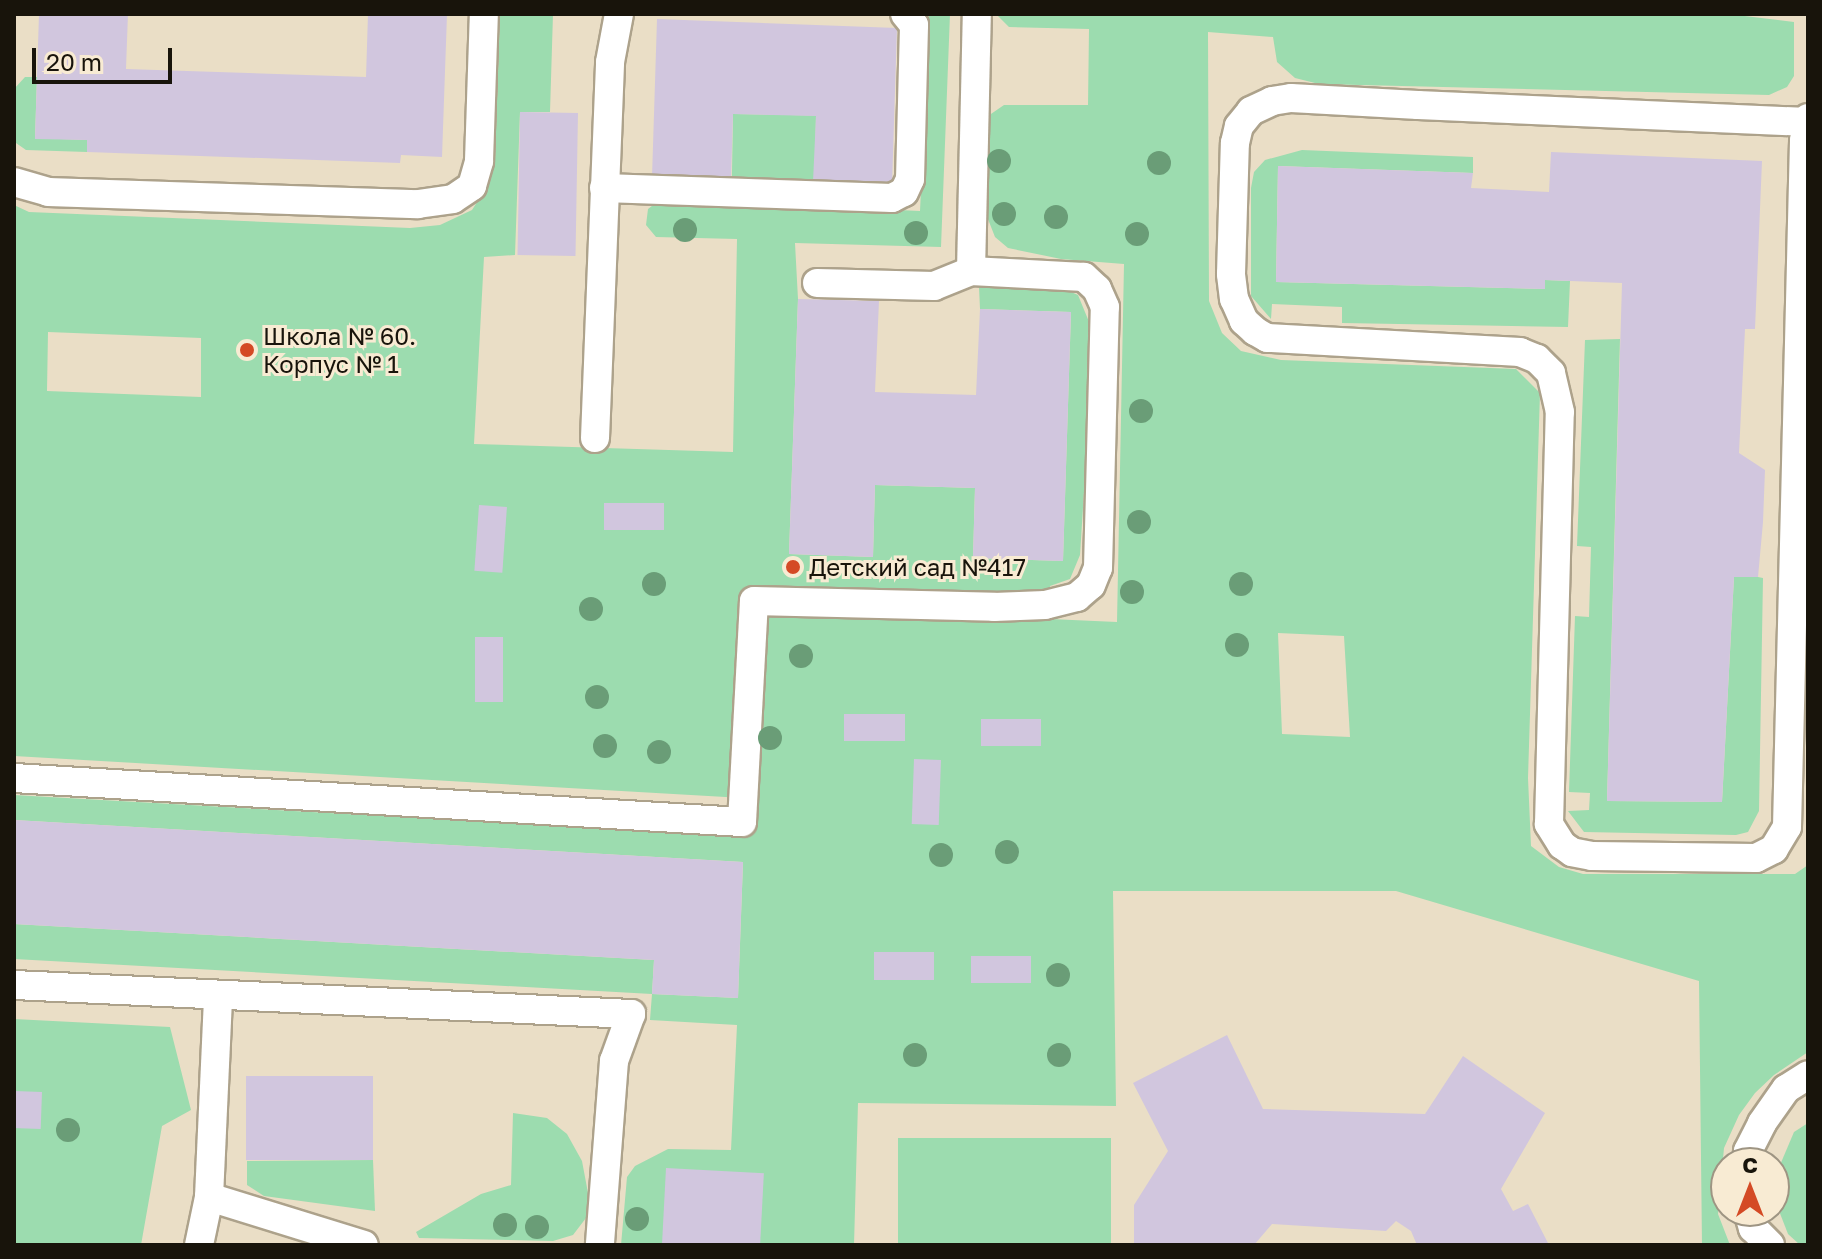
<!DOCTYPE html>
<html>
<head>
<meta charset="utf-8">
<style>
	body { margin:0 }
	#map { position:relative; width:1822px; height:1259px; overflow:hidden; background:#eadec6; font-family:"Golos Text",sans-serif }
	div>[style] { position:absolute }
	.green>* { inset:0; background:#9cdcaf; transform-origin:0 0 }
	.building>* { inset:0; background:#d1c6de; transform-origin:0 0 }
	.roads { filter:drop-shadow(2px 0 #ada28b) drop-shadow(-2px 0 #ada28b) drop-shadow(0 2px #ada28b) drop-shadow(0 -2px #ada28b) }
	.service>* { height:28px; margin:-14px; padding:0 14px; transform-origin:14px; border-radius:14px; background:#fff }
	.trees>* { width:24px; height:24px; margin:-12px; border-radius:50%; background:#6a9d77 }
	.dots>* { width:22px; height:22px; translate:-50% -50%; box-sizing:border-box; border:4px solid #f8ebd3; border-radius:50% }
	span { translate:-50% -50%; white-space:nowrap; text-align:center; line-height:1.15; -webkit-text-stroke:6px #f8ebd3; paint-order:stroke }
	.poi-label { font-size:24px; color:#18140b }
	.left { translate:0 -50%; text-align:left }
	.frame { position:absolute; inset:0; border:16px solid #18140b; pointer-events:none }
	.north { position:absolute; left:1710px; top:1147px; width:80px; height:80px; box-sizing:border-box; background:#f8ebd3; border:2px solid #9e9583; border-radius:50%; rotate:0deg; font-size:22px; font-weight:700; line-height:32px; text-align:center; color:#18140b }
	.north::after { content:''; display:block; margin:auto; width:28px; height:36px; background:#d44a25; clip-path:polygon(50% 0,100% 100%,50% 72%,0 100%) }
	.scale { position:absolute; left:32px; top:48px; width:140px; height:36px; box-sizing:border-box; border:4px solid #18140b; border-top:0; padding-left:10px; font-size:24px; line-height:28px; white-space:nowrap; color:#18140b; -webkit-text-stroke:6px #f8ebd3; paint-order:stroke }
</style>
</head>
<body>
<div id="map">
	<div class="green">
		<div style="clip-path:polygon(evenodd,500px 14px,553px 14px,550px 112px,520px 112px,515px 255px,484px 257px,474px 444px,733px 452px,737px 239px,656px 237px,646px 225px,648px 209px,661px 199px,920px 211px,929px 14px,950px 14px,941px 247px,795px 243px,798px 299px,789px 554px,873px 557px,875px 485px,975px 488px,973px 558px,1063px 561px,1071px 312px,980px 309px,979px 287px,1064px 289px,1078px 295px,1094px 334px,1080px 555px,1070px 579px,1050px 586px,1050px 619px,1117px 622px,1124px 264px,1061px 259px,1008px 248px,995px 237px,984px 209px,988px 116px,1004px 105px,1088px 105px,1089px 29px,1009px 27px,996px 14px,1728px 14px,1794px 22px,1794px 76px,1787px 87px,1769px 95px,1319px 84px,1295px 78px,1277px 62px,1273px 37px,1208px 32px,1209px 301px,1222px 333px,1241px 351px,1281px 360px,1516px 369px,1540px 393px,1528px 778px,1531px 846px,1559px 867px,1583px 874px,1795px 874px,1808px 865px,1808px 1052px,1774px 1075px,1755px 1093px,1739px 1115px,1724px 1148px,1718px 1214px,1730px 1245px,1702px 1245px,1699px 981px,1396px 891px,1113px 891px,1116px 1106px,858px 1103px,854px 1245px,621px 1245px,627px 1177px,635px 1166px,668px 1149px,731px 1150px,737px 1025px,650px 1020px,652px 994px,14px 959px,14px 924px,654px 960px,652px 994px,738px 998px,743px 862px,14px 820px,14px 795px,736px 836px,757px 814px,743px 798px,14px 756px,14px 205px,29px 212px,410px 228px,440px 225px,472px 210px,483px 193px,495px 159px,500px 14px,48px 332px,201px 338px,201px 397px,47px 391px,48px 332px,500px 14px,1278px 633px,1344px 636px,1350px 737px,1282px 734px,1278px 633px)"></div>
		<div style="clip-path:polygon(25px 77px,37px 77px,35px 138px,87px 140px,87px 152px,26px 150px,16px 143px,14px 89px)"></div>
		<div style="left:733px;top:114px;width:83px;height:65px;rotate:1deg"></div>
		<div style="clip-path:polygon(1302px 150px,1473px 157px,1473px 173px,1278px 166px,1276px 282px,1544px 289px,1545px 280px,1570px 281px,1568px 327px,1342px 323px,1342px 307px,1272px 304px,1271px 319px,1251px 296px,1251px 188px,1254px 172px,1265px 160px)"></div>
		<div style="clip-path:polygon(1620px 339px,1607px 801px,1722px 802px,1734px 577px,1758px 577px,1763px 578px,1759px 811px,1748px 832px,1736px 835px,1584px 832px,1568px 811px,1589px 810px,1590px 793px,1569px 792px,1575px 616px,1589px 617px,1591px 547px,1577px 546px,1585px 340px)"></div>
		<div style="clip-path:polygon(14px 1019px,170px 1027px,191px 1110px,162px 1126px,141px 1245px,14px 1245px)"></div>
		<div style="clip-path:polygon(513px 1113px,547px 1118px,567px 1134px,582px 1161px,588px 1193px,586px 1218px,573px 1235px,553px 1241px,419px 1238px,416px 1232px,481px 1194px,511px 1185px)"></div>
		<div style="clip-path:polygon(1808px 1123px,1808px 1245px,1800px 1245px,1788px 1234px,1774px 1198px,1777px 1172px,1794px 1132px)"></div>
		<div style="left:898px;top:1138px;width:213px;height:107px"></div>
		<div style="clip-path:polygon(373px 1160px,375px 1211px,264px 1196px,247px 1185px,247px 1161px)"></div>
	</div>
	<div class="building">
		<div style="clip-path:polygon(39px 14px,128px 14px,126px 69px,366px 77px,368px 14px,447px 14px,442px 157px,401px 155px,400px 163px,87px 152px,87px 140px,35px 139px)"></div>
		<div style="clip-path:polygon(657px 19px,897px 28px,892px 185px,813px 182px,816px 116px,733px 114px,731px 179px,652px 177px)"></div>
		<div style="left:520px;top:112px;width:58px;height:143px;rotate:1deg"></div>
		<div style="clip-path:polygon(1551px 152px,1762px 161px,1755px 329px,1745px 329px,1739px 453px,1765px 470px,1763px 522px,1758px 577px,1734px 577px,1722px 802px,1607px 801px,1622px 283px,1545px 280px,1545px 289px,1276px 282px,1278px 166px,1473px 173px,1471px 188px,1549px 192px)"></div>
		<div style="clip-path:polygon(798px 299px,879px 301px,875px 392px,976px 395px,980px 309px,1071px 312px,1063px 561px,973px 558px,975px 488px,875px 485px,873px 557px,789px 554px)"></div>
		<div style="left:604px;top:503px;width:60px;height:27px"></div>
		<div style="left:479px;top:505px;width:28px;height:66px;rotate:4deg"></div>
		<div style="left:475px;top:637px;width:28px;height:65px"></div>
		<div style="left:844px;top:714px;width:61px;height:27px"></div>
		<div style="left:981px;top:719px;width:60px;height:27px"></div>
		<div style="left:914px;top:759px;width:27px;height:65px;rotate:2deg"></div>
		<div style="clip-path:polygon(14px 820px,743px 862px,738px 998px,652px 994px,654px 960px,14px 924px)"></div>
		<div style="left:874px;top:952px;width:60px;height:28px"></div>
		<div style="left:971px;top:956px;width:60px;height:27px"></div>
		<div style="clip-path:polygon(1227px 1035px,1263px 1109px,1425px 1114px,1463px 1056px,1545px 1113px,1501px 1189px,1513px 1211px,1528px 1204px,1549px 1245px,1417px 1245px,1411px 1231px,1396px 1221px,1386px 1231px,1272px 1224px,1254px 1245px,1134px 1245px,1134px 1205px,1168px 1151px,1133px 1083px)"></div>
		<div style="left:373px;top:1076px;width:84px;height:127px;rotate:90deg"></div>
		<div style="left:14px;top:1091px;width:28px;height:37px;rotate:2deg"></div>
		<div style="left:666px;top:1168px;width:98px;height:77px;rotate:3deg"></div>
	</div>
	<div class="roads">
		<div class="service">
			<div style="left:1808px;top:118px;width:4px;rotate:104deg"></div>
			<div style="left:1807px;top:122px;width:19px;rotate:99deg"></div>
			<div style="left:1804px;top:141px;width:686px;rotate:91.42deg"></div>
			<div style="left:1787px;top:827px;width:26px;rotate:121deg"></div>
			<div style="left:1774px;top:849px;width:20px;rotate:153deg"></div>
			<div style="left:1756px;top:858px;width:164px;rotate:-179.3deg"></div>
			<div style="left:1592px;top:856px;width:20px;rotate:-169deg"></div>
			<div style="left:1572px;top:852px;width:12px;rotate:-145deg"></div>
			<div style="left:1562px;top:845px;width:25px;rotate:-122deg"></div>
			<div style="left:1549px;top:824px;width:412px;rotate:-88.5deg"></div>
			<div style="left:1560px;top:412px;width:40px;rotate:-103deg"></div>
			<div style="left:1551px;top:373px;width:20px;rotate:-135deg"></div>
			<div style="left:1537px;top:359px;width:18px;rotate:-158deg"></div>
			<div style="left:1520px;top:352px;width:253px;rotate:-176.8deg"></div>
			<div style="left:1267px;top:338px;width:14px;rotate:-150deg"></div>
			<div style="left:1255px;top:331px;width:15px;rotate:-138deg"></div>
			<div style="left:1244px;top:321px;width:24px;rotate:-114deg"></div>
			<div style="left:1234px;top:299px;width:25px;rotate:-97deg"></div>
			<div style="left:1231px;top:274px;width:131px;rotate:-88.3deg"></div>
			<div style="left:1235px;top:143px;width:17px;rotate:-77deg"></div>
			<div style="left:1239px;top:126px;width:19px;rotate:-51deg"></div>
			<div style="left:1251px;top:111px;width:23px;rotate:-25deg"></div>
			<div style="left:1272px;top:101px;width:19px;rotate:-9deg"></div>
			<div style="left:1291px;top:98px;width:127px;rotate:3.2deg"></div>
			<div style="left:1418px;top:105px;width:389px;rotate:2.5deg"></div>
			<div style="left:1807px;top:122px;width:1px"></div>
			<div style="left:14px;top:182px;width:35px;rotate:16deg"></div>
			<div style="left:48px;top:192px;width:370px;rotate:1.9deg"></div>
			<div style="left:418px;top:204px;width:35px;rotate:-8deg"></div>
			<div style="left:453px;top:199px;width:23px;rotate:-34deg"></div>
			<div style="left:472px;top:186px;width:26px;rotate:-74deg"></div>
			<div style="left:479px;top:161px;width:147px;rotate:-88.1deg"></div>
			<div style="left:604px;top:188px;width:288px;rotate:2deg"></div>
			<div style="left:892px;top:198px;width:13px;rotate:-27deg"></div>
			<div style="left:904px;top:192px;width:14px;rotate:-65deg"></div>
			<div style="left:910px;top:179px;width:154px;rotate:-88.5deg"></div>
			<div style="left:914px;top:25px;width:14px;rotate:-129deg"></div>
			<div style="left:971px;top:271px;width:257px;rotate:-88.7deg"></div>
			<div style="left:595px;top:438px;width:376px;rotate:-87.7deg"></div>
			<div style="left:610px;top:62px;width:49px;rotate:-79.4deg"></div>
			<div style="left:14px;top:778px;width:729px;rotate:3.46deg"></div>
			<div style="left:742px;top:822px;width:221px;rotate:-86.9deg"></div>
			<div style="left:754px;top:601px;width:240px;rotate:1.4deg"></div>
			<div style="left:994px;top:607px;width:51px;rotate:-2.2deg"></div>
			<div style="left:1045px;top:605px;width:33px;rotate:-14deg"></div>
			<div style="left:1077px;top:597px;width:18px;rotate:-41deg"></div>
			<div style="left:1091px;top:585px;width:18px;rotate:-68deg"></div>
			<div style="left:1098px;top:568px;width:261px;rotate:-88.5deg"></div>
			<div style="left:1105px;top:307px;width:20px;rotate:-114deg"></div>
			<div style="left:1097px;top:289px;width:18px;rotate:-137deg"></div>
			<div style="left:1084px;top:277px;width:113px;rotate:-177deg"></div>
			<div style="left:971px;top:271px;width:40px;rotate:158deg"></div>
			<div style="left:934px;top:286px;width:117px;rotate:-178.5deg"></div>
			<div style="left:14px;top:985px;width:618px;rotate:2.69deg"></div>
			<div style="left:631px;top:1014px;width:50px;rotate:109.9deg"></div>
			<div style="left:614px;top:1061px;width:185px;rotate:94.4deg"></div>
			<div style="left:1747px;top:1163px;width:12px;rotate:-85deg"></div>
			<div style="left:1748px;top:1151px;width:31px;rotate:-63deg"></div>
			<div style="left:1762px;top:1123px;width:42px;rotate:-54.8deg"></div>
			<div style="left:1786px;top:1089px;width:26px;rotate:-32deg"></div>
			<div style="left:209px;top:1197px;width:162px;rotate:17.2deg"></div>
			<div style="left:1748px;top:1211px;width:18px;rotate:74deg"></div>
			<div style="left:1753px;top:1228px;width:24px;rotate:45deg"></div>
			<div style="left:199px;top:1245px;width:49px;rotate:-78.2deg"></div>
			<div style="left:209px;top:1197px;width:202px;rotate:-87.4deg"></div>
		</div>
	</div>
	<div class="trees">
		<div style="left:999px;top:161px"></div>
		<div style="left:1159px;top:163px"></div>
		<div style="left:1004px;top:214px"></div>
		<div style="left:1056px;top:217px"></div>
		<div style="left:685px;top:230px"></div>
		<div style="left:916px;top:233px"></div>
		<div style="left:1137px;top:234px"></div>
		<div style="left:1141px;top:411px"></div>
		<div style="left:1139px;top:522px"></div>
		<div style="left:654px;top:584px"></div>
		<div style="left:1241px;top:584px"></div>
		<div style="left:1132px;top:592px"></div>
		<div style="left:591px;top:609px"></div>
		<div style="left:1237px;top:645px"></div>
		<div style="left:801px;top:656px"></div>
		<div style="left:597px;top:697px"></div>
		<div style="left:770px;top:738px"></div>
		<div style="left:605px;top:746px"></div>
		<div style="left:659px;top:752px"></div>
		<div style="left:1007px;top:852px"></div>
		<div style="left:941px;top:855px"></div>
		<div style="left:1058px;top:975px"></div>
		<div style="left:915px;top:1055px"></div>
		<div style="left:1059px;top:1055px"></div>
		<div style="left:68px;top:1130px"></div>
		<div style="left:637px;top:1219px"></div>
		<div style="left:505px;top:1225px"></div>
		<div style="left:537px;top:1227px"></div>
	</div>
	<div class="dots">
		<div style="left:247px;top:350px;background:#d44a25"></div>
		<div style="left:793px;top:567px;background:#d44a25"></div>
	</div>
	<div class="poi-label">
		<span class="left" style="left:263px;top:350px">Школа № 60.<br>Корпус № 1</span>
		<span class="left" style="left:809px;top:567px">Детский сад №417</span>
	</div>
	<div class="frame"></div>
	<div class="north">С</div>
	<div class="scale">20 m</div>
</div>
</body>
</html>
